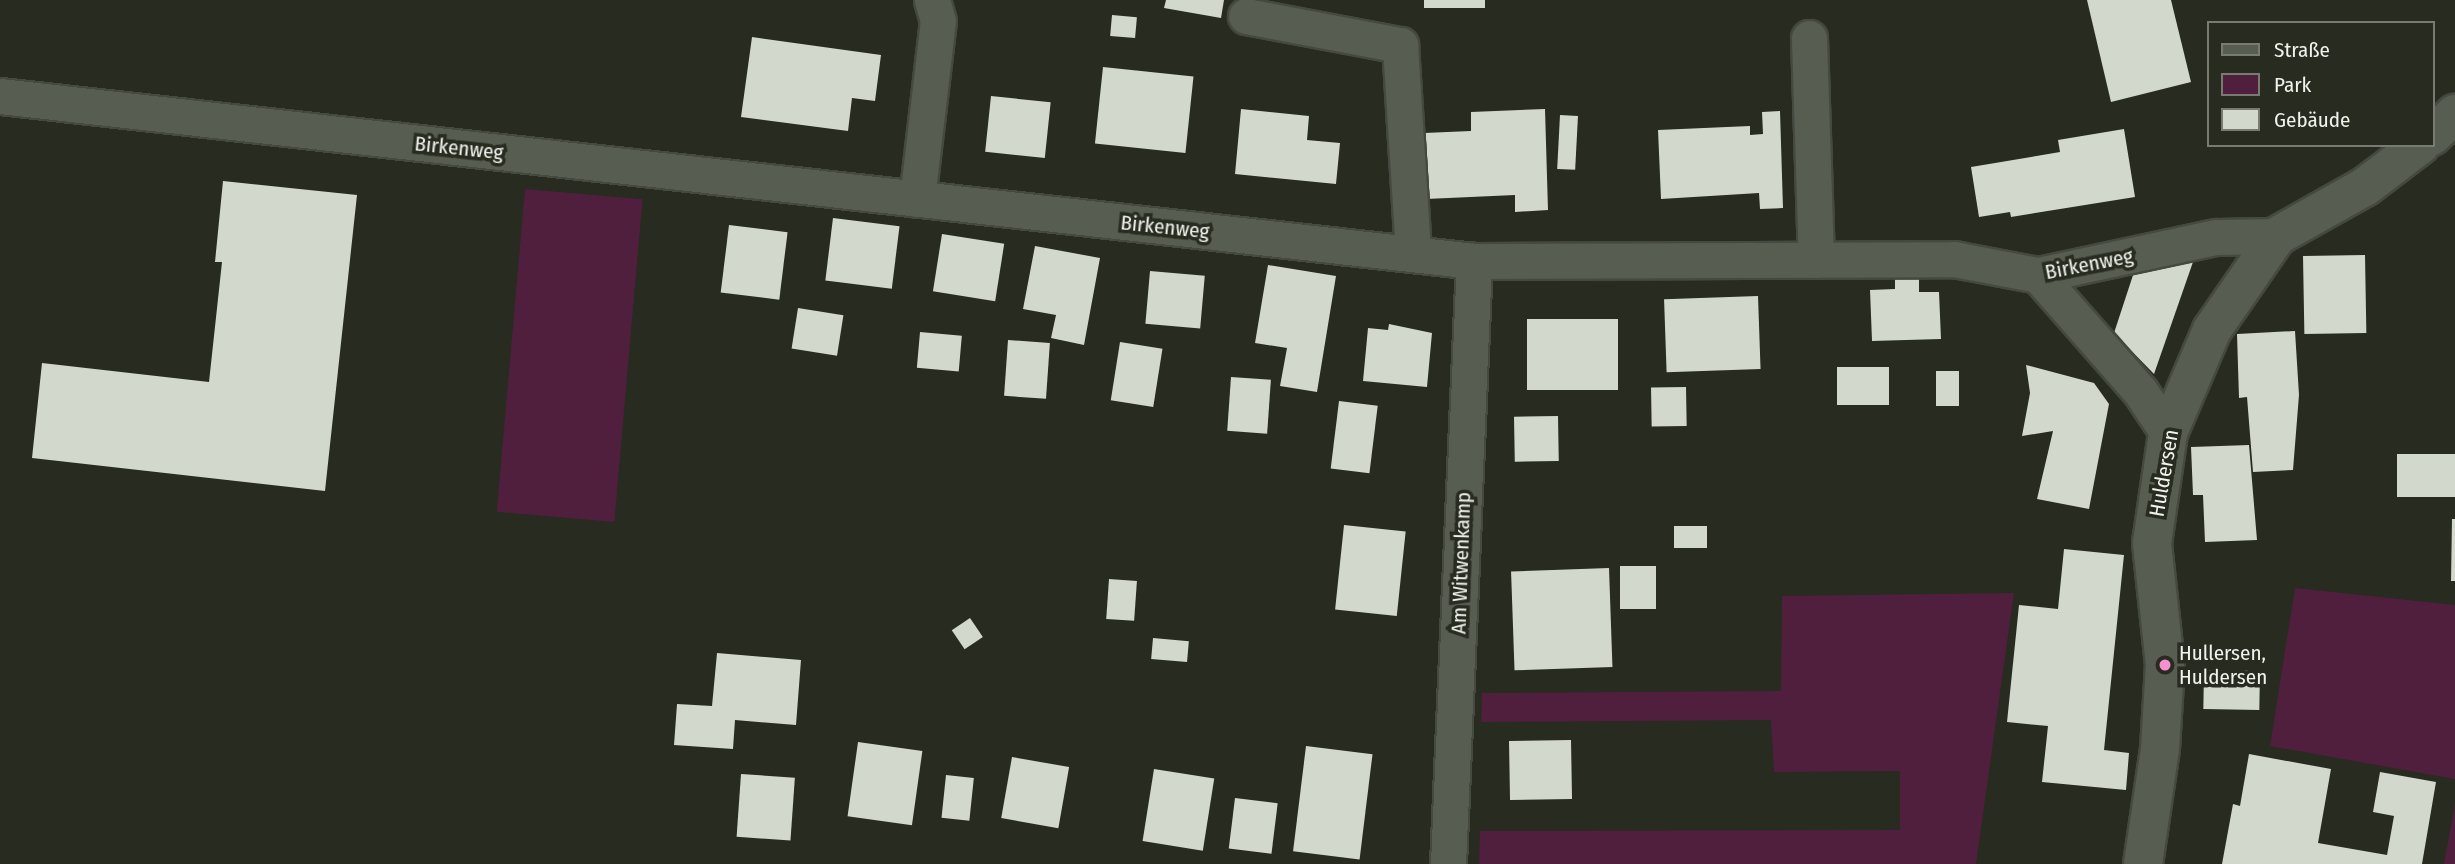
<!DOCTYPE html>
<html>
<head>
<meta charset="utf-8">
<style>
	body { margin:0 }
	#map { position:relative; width:2455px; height:864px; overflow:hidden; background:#272b20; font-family:"Fira Sans Condensed",sans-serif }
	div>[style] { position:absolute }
	.green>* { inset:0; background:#501f3e; transform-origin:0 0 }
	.building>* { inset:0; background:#d2d8cb; transform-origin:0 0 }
	.roads { filter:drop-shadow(2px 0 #454940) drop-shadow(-2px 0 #454940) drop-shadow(0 2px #454940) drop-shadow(0 -2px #454940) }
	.minor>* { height:35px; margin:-17.5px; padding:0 17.5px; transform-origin:17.5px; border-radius:17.5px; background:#585d52 }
	.tertiary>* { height:38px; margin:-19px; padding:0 19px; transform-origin:19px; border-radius:19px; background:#585d52 }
	.dots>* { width:19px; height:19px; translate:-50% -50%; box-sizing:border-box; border:4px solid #272b20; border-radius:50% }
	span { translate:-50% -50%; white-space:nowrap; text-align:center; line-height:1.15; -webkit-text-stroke:7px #272b20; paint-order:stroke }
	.street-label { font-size:21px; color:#f0f3ec }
	.poi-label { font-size:21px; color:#f0f3ec }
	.left { translate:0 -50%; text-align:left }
	.legend { position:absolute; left:2207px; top:21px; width:228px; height:126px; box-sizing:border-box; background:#272b20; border:2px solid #777b72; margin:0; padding:9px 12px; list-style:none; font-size:21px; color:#f0f3ec }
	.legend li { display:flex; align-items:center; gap:14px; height:35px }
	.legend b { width:35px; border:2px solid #777b72 }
</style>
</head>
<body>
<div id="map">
	<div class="green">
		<div style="left:525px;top:189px;width:118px;height:324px;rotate:5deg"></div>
		<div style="clip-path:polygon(2295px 588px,2455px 605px,2455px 779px,2270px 746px)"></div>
		<div style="clip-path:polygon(2014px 593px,1976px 864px,1479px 864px,1480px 831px,1900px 830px,1900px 771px,1774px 772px,1771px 720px,1481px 722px,1482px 693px,1781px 691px,1782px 596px)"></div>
		<div style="clip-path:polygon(2455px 804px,2455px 864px,2444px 864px)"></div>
	</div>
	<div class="building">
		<div style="clip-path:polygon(1166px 0,1224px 0,1221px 18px,1164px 8px)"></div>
		<div style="left:1424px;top:0;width:61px;height:8px"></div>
		<div style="clip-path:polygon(2087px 0,2171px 0,2191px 82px,2111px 102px)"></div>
		<div style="left:1112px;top:15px;width:25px;height:21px;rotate:5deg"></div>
		<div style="clip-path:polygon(752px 37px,881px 55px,875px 101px,852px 98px,848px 131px,741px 117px)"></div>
		<div style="left:1103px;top:67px;width:91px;height:77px;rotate:6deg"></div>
		<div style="left:991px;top:96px;width:60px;height:56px;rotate:6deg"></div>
		<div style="clip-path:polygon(1241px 109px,1309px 116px,1307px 140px,1340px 143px,1336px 184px,1235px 174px)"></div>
		<div style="clip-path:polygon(1545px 109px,1548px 210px,1515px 212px,1515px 195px,1426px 199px,1424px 133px,1471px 131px,1471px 112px)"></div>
		<div style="clip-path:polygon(1780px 111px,1783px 208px,1760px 209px,1759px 193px,1661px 199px,1658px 130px,1750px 126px,1750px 135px,1763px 134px,1762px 112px)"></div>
		<div style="left:1560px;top:115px;width:18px;height:54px;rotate:3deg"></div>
		<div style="clip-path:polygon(2124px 129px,2135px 197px,2011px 217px,2010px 212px,1979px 217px,1971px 167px,2060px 152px,2058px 140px)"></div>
		<div style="clip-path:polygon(223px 181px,357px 195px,325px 491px,32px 458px,42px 363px,209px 382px,222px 262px,215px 262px)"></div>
		<div style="left:833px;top:218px;width:67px;height:63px;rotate:7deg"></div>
		<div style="left:729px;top:225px;width:59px;height:68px;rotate:7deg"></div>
		<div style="left:942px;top:234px;width:63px;height:58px;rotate:9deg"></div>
		<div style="clip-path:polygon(1035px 246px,1100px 258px,1084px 345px,1051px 338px,1056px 315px,1023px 309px)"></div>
		<div style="left:2365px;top:255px;width:78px;height:62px;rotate:89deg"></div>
		<div style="clip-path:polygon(2193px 262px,2154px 374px,2114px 333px,2135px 269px)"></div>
		<div style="clip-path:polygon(1268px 265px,1336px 276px,1317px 392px,1280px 386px,1287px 348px,1255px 343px)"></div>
		<div style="left:1150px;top:271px;width:55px;height:53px;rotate:5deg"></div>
		<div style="clip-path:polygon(1919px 277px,1919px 292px,1939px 292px,1941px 339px,1872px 341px,1870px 290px,1895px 289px,1895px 278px)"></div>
		<div style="left:1758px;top:296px;width:73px;height:94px;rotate:88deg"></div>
		<div style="left:798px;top:308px;width:46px;height:41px;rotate:9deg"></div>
		<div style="left:1618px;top:319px;width:71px;height:91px;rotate:90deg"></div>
		<div style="clip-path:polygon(1389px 324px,1432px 333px,1427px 387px,1363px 381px,1368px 328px,1388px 330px)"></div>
		<div style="clip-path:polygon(2295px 331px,2299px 395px,2293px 470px,2253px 472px,2247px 397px,2239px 398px,2237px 334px)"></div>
		<div style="left:920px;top:332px;width:42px;height:36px;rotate:5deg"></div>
		<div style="left:1008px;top:340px;width:42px;height:56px;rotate:4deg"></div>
		<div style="left:1120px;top:342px;width:43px;height:59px;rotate:9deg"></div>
		<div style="clip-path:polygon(2026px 365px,2094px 383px,2109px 404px,2089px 509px,2037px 499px,2053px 431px,2022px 436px,2030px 393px)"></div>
		<div style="left:1889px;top:367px;width:38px;height:52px;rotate:90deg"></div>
		<div style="left:1936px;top:371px;width:23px;height:35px"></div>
		<div style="left:1231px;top:377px;width:40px;height:54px;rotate:4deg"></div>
		<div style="left:1686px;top:387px;width:39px;height:35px;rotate:89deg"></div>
		<div style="left:1339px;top:401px;width:39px;height:68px;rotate:7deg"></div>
		<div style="left:1558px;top:416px;width:45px;height:44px;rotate:89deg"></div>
		<div style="clip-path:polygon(2249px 445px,2257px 540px,2205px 542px,2203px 495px,2193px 495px,2191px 447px)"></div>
		<div style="left:2455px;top:454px;width:43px;height:58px;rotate:90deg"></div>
		<div style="clip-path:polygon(2452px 519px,2455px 519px,2455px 581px,2451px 581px)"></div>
		<div style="left:1344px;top:525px;width:62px;height:85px;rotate:6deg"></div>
		<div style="left:1674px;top:526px;width:33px;height:22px"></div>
		<div style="clip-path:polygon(2064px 549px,2124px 555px,2104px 750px,2129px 753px,2126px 790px,2042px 782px,2048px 726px,2007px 722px,2019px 605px,2058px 609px)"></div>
		<div style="left:1620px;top:566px;width:36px;height:43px"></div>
		<div style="left:1609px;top:568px;width:99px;height:98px;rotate:88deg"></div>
		<div style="left:1109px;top:579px;width:28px;height:40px;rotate:4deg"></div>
		<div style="left:970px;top:618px;width:23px;height:22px;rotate:56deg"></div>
		<div style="left:1153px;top:638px;width:36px;height:21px;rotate:5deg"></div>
		<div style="clip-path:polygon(717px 653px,801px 660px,796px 725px,735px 720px,733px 749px,674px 745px,677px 704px,712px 706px)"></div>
		<div style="left:2204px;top:670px;width:56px;height:39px;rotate:1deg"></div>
		<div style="left:1571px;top:740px;width:59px;height:62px;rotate:89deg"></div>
		<div style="left:858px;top:742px;width:65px;height:75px;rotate:8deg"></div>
		<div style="left:1306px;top:746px;width:67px;height:106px;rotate:7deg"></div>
		<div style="clip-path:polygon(2249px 754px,2331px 769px,2318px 843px,2387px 855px,2394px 816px,2373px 812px,2380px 772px,2436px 782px,2422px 864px,2222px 864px,2233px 804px,2240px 806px)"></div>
		<div style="left:1012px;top:757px;width:58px;height:62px;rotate:10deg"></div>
		<div style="left:1154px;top:769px;width:61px;height:73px;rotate:9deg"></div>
		<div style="left:741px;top:774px;width:54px;height:63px;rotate:4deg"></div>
		<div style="left:946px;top:775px;width:28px;height:43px;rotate:6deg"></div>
		<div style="left:1235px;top:798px;width:43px;height:51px;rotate:7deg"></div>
	</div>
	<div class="roads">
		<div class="minor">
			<div style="left:1246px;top:16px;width:157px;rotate:10.7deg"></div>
			<div style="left:1400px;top:45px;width:209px;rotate:86.4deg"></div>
			<div style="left:1809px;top:38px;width:222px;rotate:88.2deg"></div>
			<div style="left:0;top:96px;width:1483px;rotate:6.39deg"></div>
			<div style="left:1474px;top:261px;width:480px;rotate:-0.2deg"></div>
			<div style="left:1954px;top:259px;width:86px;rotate:10.8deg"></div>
			<div style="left:2038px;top:275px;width:182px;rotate:-12.1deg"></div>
			<div style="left:2216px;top:237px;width:61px;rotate:-0.9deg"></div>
			<div style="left:917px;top:199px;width:179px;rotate:-83.3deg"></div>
			<div style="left:938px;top:21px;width:22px;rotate:-106deg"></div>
			<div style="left:2038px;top:275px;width:154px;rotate:48.7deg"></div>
			<div style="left:2140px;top:391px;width:50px;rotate:56.3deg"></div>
			<div style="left:1448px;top:864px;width:604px;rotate:-87.53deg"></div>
		</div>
		<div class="tertiary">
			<div style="left:2432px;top:136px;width:32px;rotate:-44deg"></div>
			<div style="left:2143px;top:864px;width:116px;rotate:-81.6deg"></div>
			<div style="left:2160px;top:749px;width:84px;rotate:-86.6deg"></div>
			<div style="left:2165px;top:665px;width:123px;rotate:-96.1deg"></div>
			<div style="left:2152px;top:543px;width:111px;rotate:-81.7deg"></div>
			<div style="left:2168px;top:433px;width:112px;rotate:-66.9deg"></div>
			<div style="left:2212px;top:330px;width:114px;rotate:-55.3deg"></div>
			<div style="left:2277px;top:236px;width:102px;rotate:-29.3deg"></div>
			<div style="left:2366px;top:186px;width:68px;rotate:-37.2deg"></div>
		</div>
	</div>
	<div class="dots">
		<div style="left:2165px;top:665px;background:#f790ce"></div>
	</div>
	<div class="street-label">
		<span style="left:459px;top:148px;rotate:6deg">Birkenweg</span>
		<span style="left:1165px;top:227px;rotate:6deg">Birkenweg</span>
		<span style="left:2089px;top:264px;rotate:-11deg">Birkenweg</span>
		<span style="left:2164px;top:473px;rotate:-80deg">Huldersen</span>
		<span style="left:1461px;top:563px;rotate:-88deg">Am Witwenkamp</span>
	</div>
	<div class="poi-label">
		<span class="left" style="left:2179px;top:665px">Hullersen,<br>Huldersen</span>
	</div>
	<ul class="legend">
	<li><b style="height:9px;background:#585d52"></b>Straße</li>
	<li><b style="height:19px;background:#501f3e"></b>Park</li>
	<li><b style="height:19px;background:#d2d8cb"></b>Gebäude</li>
	</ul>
</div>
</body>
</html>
